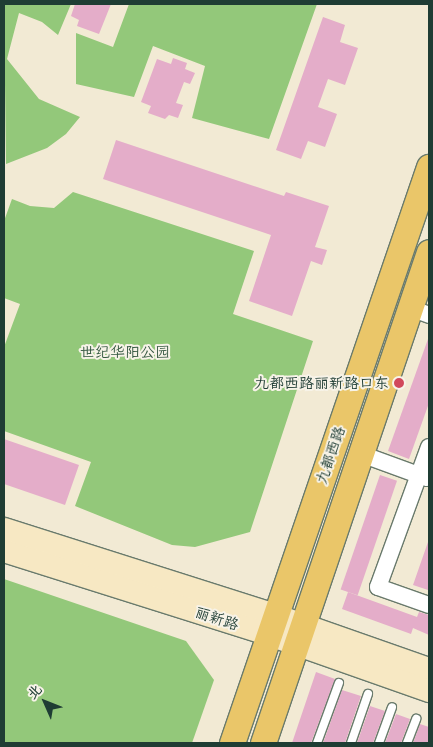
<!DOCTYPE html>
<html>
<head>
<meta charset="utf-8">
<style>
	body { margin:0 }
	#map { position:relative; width:433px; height:747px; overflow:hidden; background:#f2ead4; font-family:Delius,"LXGW WenKai TC",sans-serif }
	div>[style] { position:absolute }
	.green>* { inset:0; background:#93c87a }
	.building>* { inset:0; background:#e4adc9; transform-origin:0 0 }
	.roads { filter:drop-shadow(1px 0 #697a6c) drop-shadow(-1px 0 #697a6c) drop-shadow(0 1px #697a6c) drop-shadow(0 -1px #697a6c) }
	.lane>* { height:8px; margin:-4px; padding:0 4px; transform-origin:4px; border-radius:4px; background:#fff }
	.street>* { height:16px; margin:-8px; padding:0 8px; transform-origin:8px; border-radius:8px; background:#fff }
	.secondary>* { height:22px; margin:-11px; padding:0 11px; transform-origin:11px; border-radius:11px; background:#f7e8c3 }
	.primary>* { height:25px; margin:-12.5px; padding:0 12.5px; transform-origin:12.5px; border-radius:12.5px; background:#eac669 }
	.dots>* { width:14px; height:14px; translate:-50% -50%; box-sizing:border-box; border:2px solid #f7f3e8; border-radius:50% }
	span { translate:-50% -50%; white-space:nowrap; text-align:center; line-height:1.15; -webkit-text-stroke:4px #f7f3e8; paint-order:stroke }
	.park-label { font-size:15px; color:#365942 }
	.poi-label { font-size:15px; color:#1f3d34 }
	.right { translate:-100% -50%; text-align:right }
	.street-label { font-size:15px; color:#1f3d34 }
	.frame { position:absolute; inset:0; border:5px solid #1f3d34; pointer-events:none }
	.north { position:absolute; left:20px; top:677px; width:50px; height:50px; -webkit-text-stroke:4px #f7f3e8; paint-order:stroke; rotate:314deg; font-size:14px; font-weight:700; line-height:20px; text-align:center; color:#1f3d34 }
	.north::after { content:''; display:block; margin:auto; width:18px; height:22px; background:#1f3d34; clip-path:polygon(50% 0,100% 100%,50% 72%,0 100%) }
</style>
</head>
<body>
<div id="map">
	<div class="green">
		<div style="clip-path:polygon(4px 4px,71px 4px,58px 35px,42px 22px,19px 13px,7px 59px,39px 99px,80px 117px,66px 134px,47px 148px,6px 164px)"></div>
		<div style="clip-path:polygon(129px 4px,317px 4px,269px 139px,192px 118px,205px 66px,153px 46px,134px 97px,76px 84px,76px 33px,113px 47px)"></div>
		<div style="clip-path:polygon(73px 192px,254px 251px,233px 314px,313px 341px,250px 532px,195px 547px,172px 545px,75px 506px,91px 462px,4px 431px,4px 347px,20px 304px,4px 298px,4px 221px,12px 199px,30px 206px,54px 208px)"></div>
		<div style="clip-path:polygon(4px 579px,186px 641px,214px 680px,192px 743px,4px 743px)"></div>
	</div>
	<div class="building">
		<div style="clip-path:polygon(75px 4px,111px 4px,99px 34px,77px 26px,79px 20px,71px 16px)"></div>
		<div style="clip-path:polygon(323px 17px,345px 25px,340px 42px,358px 48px,345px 85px,328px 79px,318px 107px,337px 114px,325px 147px,308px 141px,301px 159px,276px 150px)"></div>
		<div style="clip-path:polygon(173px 58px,187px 63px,185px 69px,195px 73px,190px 84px,184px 82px,176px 103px,183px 105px,178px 118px,169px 115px,165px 119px,148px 113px,151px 106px,141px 102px,157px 59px,171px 64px)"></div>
		<div style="clip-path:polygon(116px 140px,284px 196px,286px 192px,329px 206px,315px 247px,327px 250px,322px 265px,311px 261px,292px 316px,249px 301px,271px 235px,103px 179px)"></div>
		<div style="clip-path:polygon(428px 339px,429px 403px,409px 459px,388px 451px)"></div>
		<div style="clip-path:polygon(4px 439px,79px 465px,65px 505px,4px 484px)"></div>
		<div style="left:380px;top:475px;width:18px;height:121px;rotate:19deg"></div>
		<div style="clip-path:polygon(428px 542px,429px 543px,429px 594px,428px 590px,413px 585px)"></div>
		<div style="clip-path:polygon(348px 592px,417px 617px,419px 612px,429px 615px,429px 635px,413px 628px,411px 634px,342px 609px)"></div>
		<div style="clip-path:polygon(316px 672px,335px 679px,311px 743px,292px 743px)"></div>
		<div style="clip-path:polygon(342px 690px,361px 696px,345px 743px,323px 743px)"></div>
		<div style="clip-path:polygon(370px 706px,385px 711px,373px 743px,357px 743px)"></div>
		<div style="clip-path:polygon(396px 714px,410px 719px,401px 743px,385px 743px)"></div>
		<div style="clip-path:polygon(420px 724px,429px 727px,429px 743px,413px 743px)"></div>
	</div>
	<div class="roads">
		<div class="lane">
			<div style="left:317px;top:743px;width:64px;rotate:-69.9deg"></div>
			<div style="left:351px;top:743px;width:52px;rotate:-70.9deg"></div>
			<div style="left:379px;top:743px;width:38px;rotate:-70deg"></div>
			<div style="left:407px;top:743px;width:26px;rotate:-69deg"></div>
		</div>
		<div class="street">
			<div style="left:410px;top:308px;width:20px;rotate:20deg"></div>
			<div style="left:429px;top:447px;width:149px;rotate:110deg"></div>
			<div style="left:378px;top:587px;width:54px;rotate:19.4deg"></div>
			<div style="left:361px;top:454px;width:70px;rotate:20deg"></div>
		</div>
		<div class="secondary">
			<div style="left:4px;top:529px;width:284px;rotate:17.6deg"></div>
			<div style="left:275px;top:615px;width:163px;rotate:19.3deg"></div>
			<div style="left:4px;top:551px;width:279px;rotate:17.5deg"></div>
			<div style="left:270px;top:635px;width:169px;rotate:19.4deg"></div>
		</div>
		<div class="primary">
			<div style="left:232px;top:743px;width:609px;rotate:-71.12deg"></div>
			<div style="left:263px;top:743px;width:518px;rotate:-71.32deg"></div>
		</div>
	</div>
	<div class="dots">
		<div style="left:399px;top:383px;background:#d1495b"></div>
	</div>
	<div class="park-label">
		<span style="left:125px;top:352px">世纪华阳公园</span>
	</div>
	<div class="poi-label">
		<span class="right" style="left:389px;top:383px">九都西路丽新路口东</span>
	</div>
	<div class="street-label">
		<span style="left:330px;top:455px;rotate:-71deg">九都西路</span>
		<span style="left:217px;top:618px;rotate:18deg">丽新路</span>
	</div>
	<div class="frame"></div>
	<div class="north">北</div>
</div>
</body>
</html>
